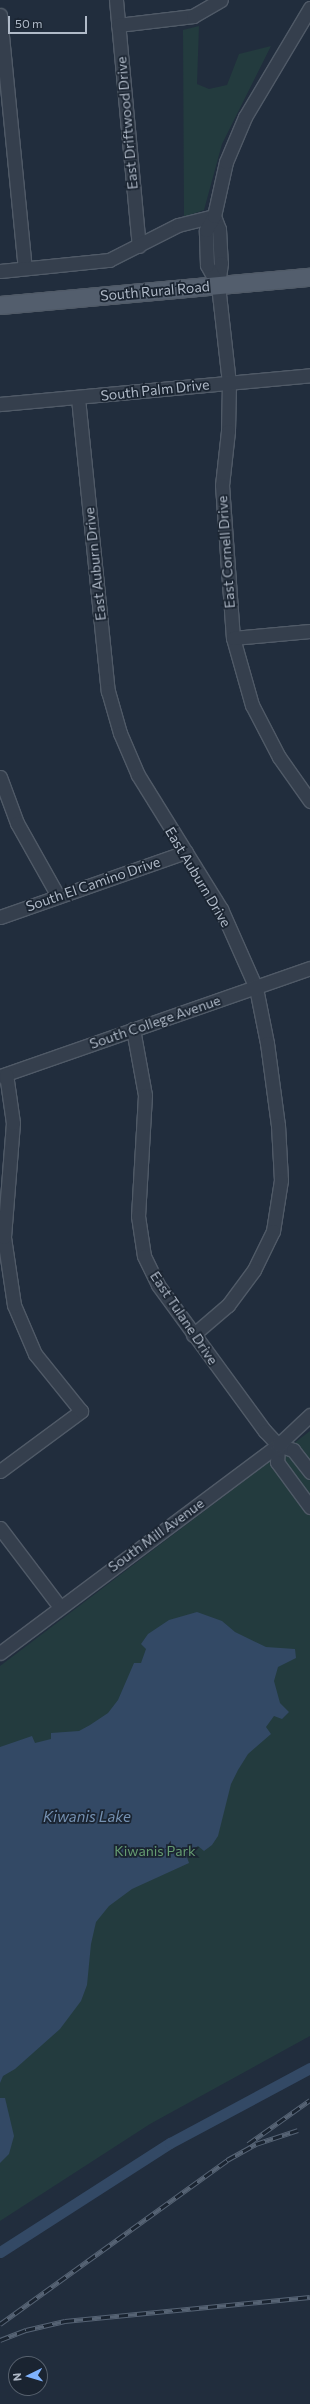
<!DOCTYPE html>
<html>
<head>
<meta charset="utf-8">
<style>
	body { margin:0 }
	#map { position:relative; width:310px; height:2404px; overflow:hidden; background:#212d3d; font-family:Commissioner,sans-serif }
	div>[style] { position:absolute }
	.green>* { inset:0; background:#233b3e }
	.water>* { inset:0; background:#334965 }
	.canal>* { height:11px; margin:-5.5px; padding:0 5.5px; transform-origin:5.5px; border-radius:5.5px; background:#334965 }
	.roads { filter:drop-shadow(1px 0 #505a67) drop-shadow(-1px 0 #505a67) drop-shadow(0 1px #505a67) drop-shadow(0 -1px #505a67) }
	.minor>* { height:13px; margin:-6.5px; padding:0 6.5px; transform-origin:6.5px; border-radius:6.5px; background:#353f4d }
	.major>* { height:17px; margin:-8.5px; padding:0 8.5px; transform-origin:8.5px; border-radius:8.5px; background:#535e6d }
	.rail>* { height:4.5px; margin-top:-2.25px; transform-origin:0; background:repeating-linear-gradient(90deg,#1a2431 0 9px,#566374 0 18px); box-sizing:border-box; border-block:1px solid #566374 }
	span { translate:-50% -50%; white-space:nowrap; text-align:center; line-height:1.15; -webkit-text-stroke:3.5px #1a2431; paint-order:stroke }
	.street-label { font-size:14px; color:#b0bac8 }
	.park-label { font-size:14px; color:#659b71 }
	.water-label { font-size:15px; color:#7591b2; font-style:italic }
	.north { position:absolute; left:8px; top:2356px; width:40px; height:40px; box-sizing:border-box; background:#1a2431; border:1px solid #56606d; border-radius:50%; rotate:265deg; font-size:11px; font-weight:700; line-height:16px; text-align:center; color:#b0bac8 }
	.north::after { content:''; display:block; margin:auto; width:14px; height:18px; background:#7fb3ff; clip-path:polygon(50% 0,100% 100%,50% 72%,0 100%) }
	.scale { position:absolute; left:8px; top:16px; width:79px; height:18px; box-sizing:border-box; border:2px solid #b0bac8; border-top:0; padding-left:5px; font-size:12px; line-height:14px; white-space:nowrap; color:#b0bac8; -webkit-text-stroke:3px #1a2431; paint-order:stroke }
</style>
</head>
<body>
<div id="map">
	<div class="green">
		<div style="clip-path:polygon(199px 26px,197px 84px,209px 89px,227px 85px,239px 54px,271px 46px,222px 144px,204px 210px,184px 217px,183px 30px)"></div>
		<div style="clip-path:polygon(310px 1431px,310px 2036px,150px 2124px,0 2221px,0 1666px)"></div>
	</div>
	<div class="water">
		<div style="clip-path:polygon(197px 1612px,222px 1621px,235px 1632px,266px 1647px,295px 1649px,296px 1658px,278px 1667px,274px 1681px,280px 1703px,289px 1712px,282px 1719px,274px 1716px,266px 1727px,271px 1734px,248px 1754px,238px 1770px,231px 1784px,218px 1836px,212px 1845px,204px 1851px,198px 1846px,186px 1854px,189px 1863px,132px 1889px,109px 1906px,96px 1922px,91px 1944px,87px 1985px,81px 2001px,60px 2029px,15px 2069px,3px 2076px,0 2083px,0 1747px,32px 1736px,35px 1743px,51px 1739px,51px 1733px,79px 1731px,90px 1725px,108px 1713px,118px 1700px,134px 1663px,141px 1663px,146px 1649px,141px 1644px,148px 1634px,169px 1620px)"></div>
		<div style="clip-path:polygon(0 2098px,5px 2098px,14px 2136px,9px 2154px,0 2163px)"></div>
	</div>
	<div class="canal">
		<div style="left:0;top:2252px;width:202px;rotate:-32.7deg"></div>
		<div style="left:170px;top:2143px;width:159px;rotate:-28.2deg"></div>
	</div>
	<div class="roads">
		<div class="minor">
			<div style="left:116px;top:0;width:247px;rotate:84.7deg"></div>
			<div style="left:0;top:15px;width:254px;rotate:84.4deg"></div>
			<div style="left:118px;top:25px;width:76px;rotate:-6.8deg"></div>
			<div style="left:193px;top:16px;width:32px;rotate:-30deg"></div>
			<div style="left:214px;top:216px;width:14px;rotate:69deg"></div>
			<div style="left:219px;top:229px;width:34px;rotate:87deg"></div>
			<div style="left:221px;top:263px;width:22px;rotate:98deg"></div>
			<div style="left:218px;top:285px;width:99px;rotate:83.6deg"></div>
			<div style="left:229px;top:383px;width:48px;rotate:91.2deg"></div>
			<div style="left:228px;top:431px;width:54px;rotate:96.3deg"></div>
			<div style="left:222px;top:485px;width:153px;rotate:85.9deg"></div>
			<div style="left:233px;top:638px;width:70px;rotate:74.2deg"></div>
			<div style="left:252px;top:705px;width:59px;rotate:62.6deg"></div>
			<div style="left:279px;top:757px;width:54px;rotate:54.8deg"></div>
			<div style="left:0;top:271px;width:110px;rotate:-5.8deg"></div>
			<div style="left:109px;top:260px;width:77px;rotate:-26.9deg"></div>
			<div style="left:178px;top:225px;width:37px;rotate:-14deg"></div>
			<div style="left:218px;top:285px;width:23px;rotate:-119deg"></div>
			<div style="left:207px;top:265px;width:35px;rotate:-92deg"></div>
			<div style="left:206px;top:230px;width:16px;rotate:-60deg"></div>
			<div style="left:214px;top:216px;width:55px;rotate:-77.5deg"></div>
			<div style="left:226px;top:162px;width:49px;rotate:-67.1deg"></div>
			<div style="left:245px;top:117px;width:127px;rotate:-59.2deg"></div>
			<div style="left:78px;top:398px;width:295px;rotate:84.2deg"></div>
			<div style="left:108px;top:691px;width:44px;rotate:74.1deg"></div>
			<div style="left:120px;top:733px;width:46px;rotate:66.8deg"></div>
			<div style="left:138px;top:775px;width:158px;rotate:58.2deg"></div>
			<div style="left:221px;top:909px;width:86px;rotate:66.1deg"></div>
			<div style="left:256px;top:988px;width:56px;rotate:78.7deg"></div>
			<div style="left:267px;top:1043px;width:83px;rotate:82.4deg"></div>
			<div style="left:278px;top:1125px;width:55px;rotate:86.9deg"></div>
			<div style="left:281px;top:1180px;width:52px;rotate:98.9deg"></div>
			<div style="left:273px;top:1231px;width:43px;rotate:116deg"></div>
			<div style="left:254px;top:1270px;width:44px;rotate:126.6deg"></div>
			<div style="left:228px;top:1305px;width:46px;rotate:139.4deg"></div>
			<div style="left:0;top:404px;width:311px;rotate:-5.3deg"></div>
			<div style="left:233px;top:638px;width:77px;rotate:-5.2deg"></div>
			<div style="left:0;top:777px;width:49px;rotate:69.7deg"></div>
			<div style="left:17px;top:823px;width:84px;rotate:60.7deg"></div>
			<div style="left:0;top:917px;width:197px;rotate:-19.3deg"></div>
			<div style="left:133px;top:1029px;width:67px;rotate:79.7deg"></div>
			<div style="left:145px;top:1095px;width:121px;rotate:93.3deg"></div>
			<div style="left:138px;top:1216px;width:40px;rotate:81.5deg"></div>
			<div style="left:144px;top:1256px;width:32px;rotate:64deg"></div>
			<div style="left:158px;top:1285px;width:181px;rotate:53.8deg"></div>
			<div style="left:265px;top:1431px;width:19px;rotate:47deg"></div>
			<div style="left:278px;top:1445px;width:16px;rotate:18deg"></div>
			<div style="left:293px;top:1450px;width:28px;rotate:52deg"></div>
			<div style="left:0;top:1076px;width:328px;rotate:-19.2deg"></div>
			<div style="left:278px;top:1445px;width:17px;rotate:93deg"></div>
			<div style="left:277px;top:1462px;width:56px;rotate:53.7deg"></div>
			<div style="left:0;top:1471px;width:101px;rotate:-36.5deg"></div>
			<div style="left:81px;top:1411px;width:73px;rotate:-128.9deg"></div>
			<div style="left:35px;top:1354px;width:53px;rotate:-113.2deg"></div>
			<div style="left:14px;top:1305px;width:69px;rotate:-98.4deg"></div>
			<div style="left:4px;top:1237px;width:114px;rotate:-85.5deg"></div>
			<div style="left:13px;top:1123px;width:49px;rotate:-98.1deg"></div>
			<div style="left:0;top:1528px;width:99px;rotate:52.8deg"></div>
			<div style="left:0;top:1653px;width:347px;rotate:-36.8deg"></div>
			<div style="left:278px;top:1445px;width:44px;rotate:-43.2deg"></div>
		</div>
		<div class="major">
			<div style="left:0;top:305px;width:311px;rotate:-5.2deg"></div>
		</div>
	</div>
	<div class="rail">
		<div style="left:248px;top:2144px;width:76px;rotate:-35.4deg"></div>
		<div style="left:0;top:2324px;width:280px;rotate:-35.8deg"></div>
		<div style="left:227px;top:2160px;width:33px;rotate:-29deg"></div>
		<div style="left:256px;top:2144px;width:44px;rotate:-18.4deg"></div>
		<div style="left:0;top:2340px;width:28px;rotate:-21deg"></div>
		<div style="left:26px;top:2330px;width:40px;rotate:-13deg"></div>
		<div style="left:65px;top:2321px;width:246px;rotate:-5.6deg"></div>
	</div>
	<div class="street-label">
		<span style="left:127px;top:123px;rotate:-95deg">East Driftwood Drive</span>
		<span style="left:155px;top:291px;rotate:-5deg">South Rural Road</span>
		<span style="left:155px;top:390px;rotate:-6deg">South Palm Drive</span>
		<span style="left:226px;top:552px;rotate:-94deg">East Cornell Drive</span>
		<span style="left:95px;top:564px;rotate:-96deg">East Auburn Drive</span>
		<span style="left:198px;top:877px;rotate:59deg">East Auburn Drive</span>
		<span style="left:93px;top:884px;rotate:-19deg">South El Camino Drive</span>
		<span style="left:155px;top:1022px;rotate:-19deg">South College Avenue</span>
		<span style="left:184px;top:1318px;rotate:56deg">East Tulane Drive</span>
		<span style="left:156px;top:1535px;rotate:-36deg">South Mill Avenue</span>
	</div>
	<div class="park-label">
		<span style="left:155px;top:1851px">Kiwanis Park</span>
	</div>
	<div class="water-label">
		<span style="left:87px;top:1817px">Kiwanis Lake</span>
	</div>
	<div class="north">N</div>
	<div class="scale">50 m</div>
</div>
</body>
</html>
